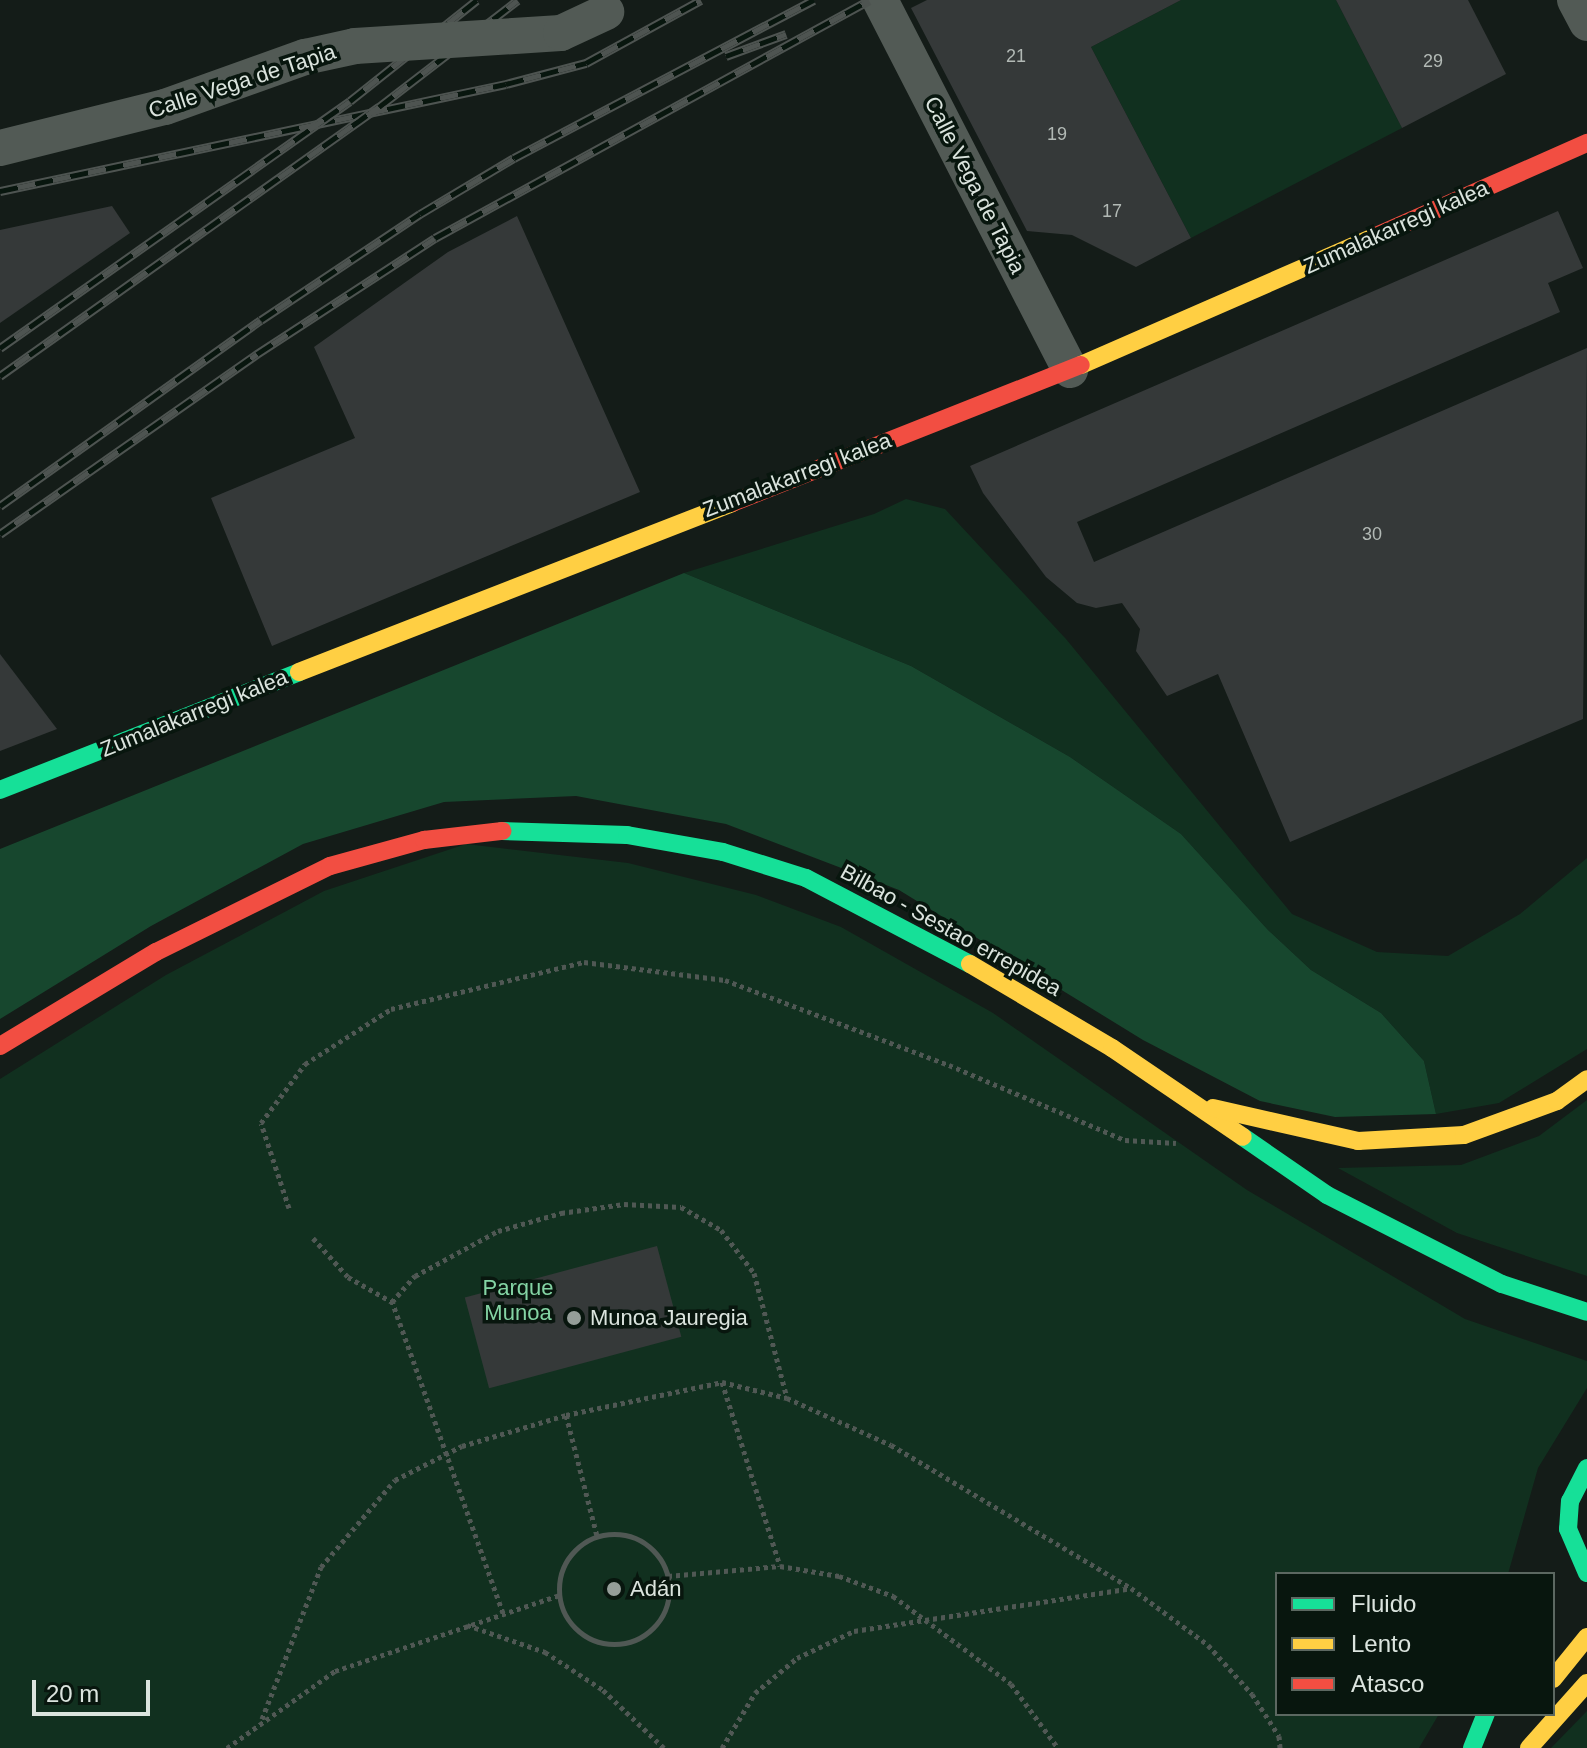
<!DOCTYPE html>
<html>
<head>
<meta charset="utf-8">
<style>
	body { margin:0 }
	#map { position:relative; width:1587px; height:1748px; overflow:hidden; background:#141c18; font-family:Arial,sans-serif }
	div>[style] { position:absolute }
	.green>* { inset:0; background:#11301f }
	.forest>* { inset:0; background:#17472e }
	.building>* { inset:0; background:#353939; transform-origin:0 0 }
	.path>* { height:5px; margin-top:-2.5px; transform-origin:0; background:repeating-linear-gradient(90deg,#505854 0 4px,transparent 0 8px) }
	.path>.ring { margin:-2.5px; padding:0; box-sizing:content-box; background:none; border:5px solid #505854; border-radius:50% }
	.street>* { height:36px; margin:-18px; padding:0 18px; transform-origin:18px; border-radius:18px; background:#525a55 }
	.fast>* { height:18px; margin:-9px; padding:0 9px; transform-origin:9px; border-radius:9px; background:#16e098 }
	.slow>* { height:18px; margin:-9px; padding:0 9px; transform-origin:9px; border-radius:9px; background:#ffcf43 }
	.jam>* { height:18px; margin:-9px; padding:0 9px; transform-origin:9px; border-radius:9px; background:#f24e42 }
	.rail>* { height:9px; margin-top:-4.5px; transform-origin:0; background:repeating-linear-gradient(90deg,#08160e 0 18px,#4e5451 0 36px); box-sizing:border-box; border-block:2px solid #4e5451 }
	.street-bridge>* { height:36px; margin:-18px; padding:0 18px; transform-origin:18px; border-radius:18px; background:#525a55 }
	.dots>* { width:22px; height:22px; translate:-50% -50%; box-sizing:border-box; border:4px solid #08160e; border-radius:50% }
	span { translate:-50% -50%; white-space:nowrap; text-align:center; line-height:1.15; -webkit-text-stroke:7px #08160e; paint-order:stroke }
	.number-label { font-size:18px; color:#b2b9b5 }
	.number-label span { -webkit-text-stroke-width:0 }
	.street-label { font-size:22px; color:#dbe4de }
	.park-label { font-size:22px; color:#84d4a4 }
	.poi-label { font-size:22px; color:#dbe4de }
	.left { translate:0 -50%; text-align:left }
	.legend { position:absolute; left:1275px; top:1572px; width:280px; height:144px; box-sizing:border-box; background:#08160e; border:2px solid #5c6861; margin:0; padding:10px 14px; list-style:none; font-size:24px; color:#dbe4de }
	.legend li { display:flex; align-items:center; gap:16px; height:40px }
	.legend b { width:40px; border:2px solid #5c6861 }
	.scale { position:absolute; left:32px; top:1680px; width:118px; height:36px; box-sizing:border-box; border:4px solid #dbe4de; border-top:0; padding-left:10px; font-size:24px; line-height:28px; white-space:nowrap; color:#dbe4de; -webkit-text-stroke:6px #08160e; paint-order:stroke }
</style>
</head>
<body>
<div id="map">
	<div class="green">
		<div style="clip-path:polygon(1181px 0,1336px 0,1402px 128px,1191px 238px,1091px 47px)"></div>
		<div style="clip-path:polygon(906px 499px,945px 509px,1066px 639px,1292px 914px,1377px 952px,1448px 956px,1520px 914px,1587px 858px,1587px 1049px,1499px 1103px,1436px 1114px,1424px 1061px,1381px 1013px,1311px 970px,1268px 930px,1181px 834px,1070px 757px,911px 666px,684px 573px,874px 514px)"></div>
		<div style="clip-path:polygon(466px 844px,628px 863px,756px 895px,841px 927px,993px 1013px,1247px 1190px,1465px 1319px,1587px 1361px,1587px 1388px,1538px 1468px,1508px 1574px,1277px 1574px,1277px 1714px,1439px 1714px,1419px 1748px,0 1748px,0 1079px,166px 975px,324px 891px)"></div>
		<div style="clip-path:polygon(1587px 1100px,1587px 1276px,1457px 1233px,1338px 1168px,1461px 1165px,1539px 1136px)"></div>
		<div style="clip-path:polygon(1587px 1711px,1587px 1748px,1551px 1748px)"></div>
	</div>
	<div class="forest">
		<div style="clip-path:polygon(684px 573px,911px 666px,1070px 757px,1181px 834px,1268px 930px,1311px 970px,1381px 1013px,1424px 1061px,1436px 1114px,1335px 1117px,1260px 1101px,1143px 1040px,899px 890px,726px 824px,576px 796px,444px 802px,303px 844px,151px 926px,0 1019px,0 849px)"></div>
	</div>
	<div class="building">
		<div style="clip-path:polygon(927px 0,1181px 0,1091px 47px,1191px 238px,1136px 267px,1072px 235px,1027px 231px,911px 8px)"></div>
		<div style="clip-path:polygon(1336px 0,1468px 0,1506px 74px,1402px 128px)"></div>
		<div style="clip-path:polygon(112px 206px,130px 233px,0 323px,0 230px)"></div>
		<div style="clip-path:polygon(1558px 211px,1583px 268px,1548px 283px,1560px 312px,1077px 522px,1094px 562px,1587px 348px,1583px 719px,1290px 842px,1218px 674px,1167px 696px,1136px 651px,1140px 629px,1122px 603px,1096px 608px,1077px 603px,1046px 577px,983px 493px,970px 466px)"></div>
		<div style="clip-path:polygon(517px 216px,640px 492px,272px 646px,211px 498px,355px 438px,314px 347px,448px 252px)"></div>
		<div style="clip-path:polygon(0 654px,57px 729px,0 751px)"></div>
		<div style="left:657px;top:1246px;width:94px;height:199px;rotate:75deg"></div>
	</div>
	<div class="path">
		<div style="left:289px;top:1208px;width:89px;rotate:-108.2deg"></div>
		<div style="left:261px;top:1123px;width:74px;rotate:-53.3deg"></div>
		<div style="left:305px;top:1064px;width:102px;rotate:-32.6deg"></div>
		<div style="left:391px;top:1009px;width:199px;rotate:-13.7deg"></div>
		<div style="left:584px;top:962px;width:142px;rotate:7.3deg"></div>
		<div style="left:725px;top:980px;width:240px;rotate:20.8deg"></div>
		<div style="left:949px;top:1065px;width:191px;rotate:23.1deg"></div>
		<div style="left:1125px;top:1140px;width:51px;rotate:3.4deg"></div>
		<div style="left:313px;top:1238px;width:52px;rotate:48.1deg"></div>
		<div style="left:348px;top:1277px;width:51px;rotate:29.6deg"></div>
		<div style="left:722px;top:1382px;width:193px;rotate:72.5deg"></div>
		<div style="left:566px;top:1415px;width:125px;rotate:75.6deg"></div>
		<div class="ring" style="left:559px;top:1534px;width:105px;height:105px"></div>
		<div style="left:668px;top:1576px;width:112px;rotate:-5.1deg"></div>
		<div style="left:780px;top:1566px;width:60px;rotate:9.6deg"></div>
		<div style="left:839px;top:1576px;width:58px;rotate:20.3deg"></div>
		<div style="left:893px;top:1596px;width:147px;rotate:36.7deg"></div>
		<div style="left:1011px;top:1684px;width:79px;rotate:53.7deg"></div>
		<div style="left:503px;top:1613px;width:330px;rotate:-109.6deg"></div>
		<div style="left:392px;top:1302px;width:35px;rotate:-49deg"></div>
		<div style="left:415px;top:1276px;width:94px;rotate:-28.5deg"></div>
		<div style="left:498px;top:1231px;width:66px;rotate:-15.9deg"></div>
		<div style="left:561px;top:1213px;width:64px;rotate:-8.1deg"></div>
		<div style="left:624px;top:1204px;width:57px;rotate:3deg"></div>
		<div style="left:681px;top:1207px;width:46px;rotate:29.9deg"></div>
		<div style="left:721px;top:1230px;width:54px;rotate:52.5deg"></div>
		<div style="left:754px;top:1273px;width:129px;rotate:75.2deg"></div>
		<div style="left:467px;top:1625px;width:83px;rotate:19.1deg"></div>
		<div style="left:545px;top:1652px;width:69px;rotate:33.2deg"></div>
		<div style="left:603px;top:1690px;width:84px;rotate:43.6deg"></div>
		<div style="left:262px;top:1719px;width:163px;rotate:-68.8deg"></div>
		<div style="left:321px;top:1567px;width:114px;rotate:-49.6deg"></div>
		<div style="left:395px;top:1480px;width:75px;rotate:-26.9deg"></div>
		<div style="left:462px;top:1446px;width:109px;rotate:-16.6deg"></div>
		<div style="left:566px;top:1415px;width:159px;rotate:-11.9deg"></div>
		<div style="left:722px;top:1382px;width:67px;rotate:13.8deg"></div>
		<div style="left:787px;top:1398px;width:114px;rotate:24.3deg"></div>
		<div style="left:891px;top:1445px;width:279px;rotate:30.8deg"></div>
		<div style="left:1131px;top:1588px;width:96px;rotate:36.5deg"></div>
		<div style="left:1208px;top:1645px;width:66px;rotate:48.1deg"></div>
		<div style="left:1252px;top:1694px;width:50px;rotate:57.3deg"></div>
		<div style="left:1279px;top:1736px;width:12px;rotate:85deg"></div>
		<div style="left:227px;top:1748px;width:133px;rotate:-35.5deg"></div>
		<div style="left:335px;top:1671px;width:237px;rotate:-18.7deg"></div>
		<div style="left:722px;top:1748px;width:64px;rotate:-59deg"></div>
		<div style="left:755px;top:1693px;width:55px;rotate:-39.8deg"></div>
		<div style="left:797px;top:1658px;width:63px;rotate:-25.3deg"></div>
		<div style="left:854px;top:1631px;width:280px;rotate:-8.8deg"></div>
	</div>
	<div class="street">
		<div style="left:880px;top:0;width:416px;rotate:62.8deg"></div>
		<div style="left:1575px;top:0;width:26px;rotate:62deg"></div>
		<div style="left:0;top:148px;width:170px;rotate:-14deg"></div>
		<div style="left:165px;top:107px;width:149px;rotate:-19.7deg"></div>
		<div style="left:305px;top:57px;width:51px;rotate:-12.4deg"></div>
	</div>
	<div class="fast">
		<div style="left:0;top:790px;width:321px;rotate:-21.5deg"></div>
		<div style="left:502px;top:831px;width:125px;rotate:1.8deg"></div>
		<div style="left:627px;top:835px;width:97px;rotate:10deg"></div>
		<div style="left:723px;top:852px;width:87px;rotate:17.4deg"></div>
		<div style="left:806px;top:878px;width:185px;rotate:27.7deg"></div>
		<div style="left:1243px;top:1137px;width:102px;rotate:34.6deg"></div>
		<div style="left:1327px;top:1195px;width:196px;rotate:27deg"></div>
		<div style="left:1502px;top:1284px;width:89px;rotate:18.2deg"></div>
		<div style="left:1587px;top:1468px;width:37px;rotate:117deg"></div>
		<div style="left:1570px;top:1501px;width:28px;rotate:94deg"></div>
		<div style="left:1568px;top:1529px;width:48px;rotate:66.6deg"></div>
		<div style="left:1472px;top:1748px;width:37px;rotate:-68deg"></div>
	</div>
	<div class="slow">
		<div style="left:1081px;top:365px;width:322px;rotate:-23.6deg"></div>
		<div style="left:299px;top:672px;width:465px;rotate:-21.3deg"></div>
		<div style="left:970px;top:964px;width:165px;rotate:30.6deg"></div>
		<div style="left:1112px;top:1048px;width:158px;rotate:34.2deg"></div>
		<div style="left:1213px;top:1108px;width:149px;rotate:12.8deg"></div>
		<div style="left:1358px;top:1141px;width:106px;rotate:-3.2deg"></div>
		<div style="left:1464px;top:1135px;width:99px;rotate:-20.1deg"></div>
		<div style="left:1557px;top:1101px;width:37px;rotate:-36deg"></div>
		<div style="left:1553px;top:1679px;width:54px;rotate:-51deg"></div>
		<div style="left:1529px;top:1748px;width:87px;rotate:-48.3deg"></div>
	</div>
	<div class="jam">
		<div style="left:1376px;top:236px;width:231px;rotate:-23.8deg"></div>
		<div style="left:732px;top:503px;width:375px;rotate:-21.6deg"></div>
		<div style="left:0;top:1046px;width:182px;rotate:-31.1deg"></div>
		<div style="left:156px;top:952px;width:194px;rotate:-26.3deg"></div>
		<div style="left:330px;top:866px;width:98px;rotate:-15.5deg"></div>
		<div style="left:424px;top:840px;width:79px;rotate:-6.6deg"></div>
	</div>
	<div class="rail">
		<div style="left:726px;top:56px;width:64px;rotate:-20.1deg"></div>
		<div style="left:0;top:191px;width:517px;rotate:-11.94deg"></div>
		<div style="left:506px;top:84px;width:83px;rotate:-14.7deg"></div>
		<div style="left:586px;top:63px;width:131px;rotate:-28.7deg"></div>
		<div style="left:0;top:348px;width:428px;rotate:-35.2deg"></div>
		<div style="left:350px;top:101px;width:162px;rotate:-38.5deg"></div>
		<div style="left:0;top:376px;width:465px;rotate:-35.4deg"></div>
		<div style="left:379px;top:107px;width:175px;rotate:-37.6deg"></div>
		<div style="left:0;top:506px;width:320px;rotate:-35.5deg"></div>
		<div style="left:261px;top:320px;width:191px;rotate:-33.7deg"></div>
		<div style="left:420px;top:214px;width:109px;rotate:-30.8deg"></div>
		<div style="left:514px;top:158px;width:339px;rotate:-27.8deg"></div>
		<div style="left:0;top:534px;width:314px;rotate:-35deg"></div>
		<div style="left:257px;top:354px;width:212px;rotate:-33.1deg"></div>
		<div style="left:435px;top:238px;width:495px;rotate:-28.7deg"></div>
	</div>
	<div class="street-bridge">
		<div style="left:355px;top:46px;width:206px;rotate:-3.6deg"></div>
		<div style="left:561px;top:33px;width:50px;rotate:-25deg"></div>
	</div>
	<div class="dots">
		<div style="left:574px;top:1318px;background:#959e99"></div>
		<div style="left:614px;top:1589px;background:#959e99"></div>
	</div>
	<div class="number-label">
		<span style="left:1016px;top:56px">21</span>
		<span style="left:1433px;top:61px">29</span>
		<span style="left:1057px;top:134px">19</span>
		<span style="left:1112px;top:211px">17</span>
		<span style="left:1372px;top:534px">30</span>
	</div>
	<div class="street-label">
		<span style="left:242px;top:81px;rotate:-18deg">Calle Vega de Tapia</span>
		<span style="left:975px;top:185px;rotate:63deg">Calle Vega de Tapia</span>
		<span style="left:1396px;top:227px;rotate:-24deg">Zumalakarregi kalea</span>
		<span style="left:797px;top:475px;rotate:-21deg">Zumalakarregi kalea</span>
		<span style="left:194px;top:713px;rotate:-22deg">Zumalakarregi kalea</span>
		<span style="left:951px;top:930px;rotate:29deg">Bilbao - Sestao errepidea</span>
	</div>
	<div class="park-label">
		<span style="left:518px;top:1300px">Parque<br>Munoa</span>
	</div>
	<div class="poi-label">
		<span class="left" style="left:590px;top:1318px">Munoa Jauregia</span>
		<span class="left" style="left:630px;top:1589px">Adán</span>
	</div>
	<ul class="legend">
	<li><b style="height:10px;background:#16e098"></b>Fluido</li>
	<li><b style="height:10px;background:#ffcf43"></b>Lento</li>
	<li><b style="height:10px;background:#f24e42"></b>Atasco</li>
	</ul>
	<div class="scale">20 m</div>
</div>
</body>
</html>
